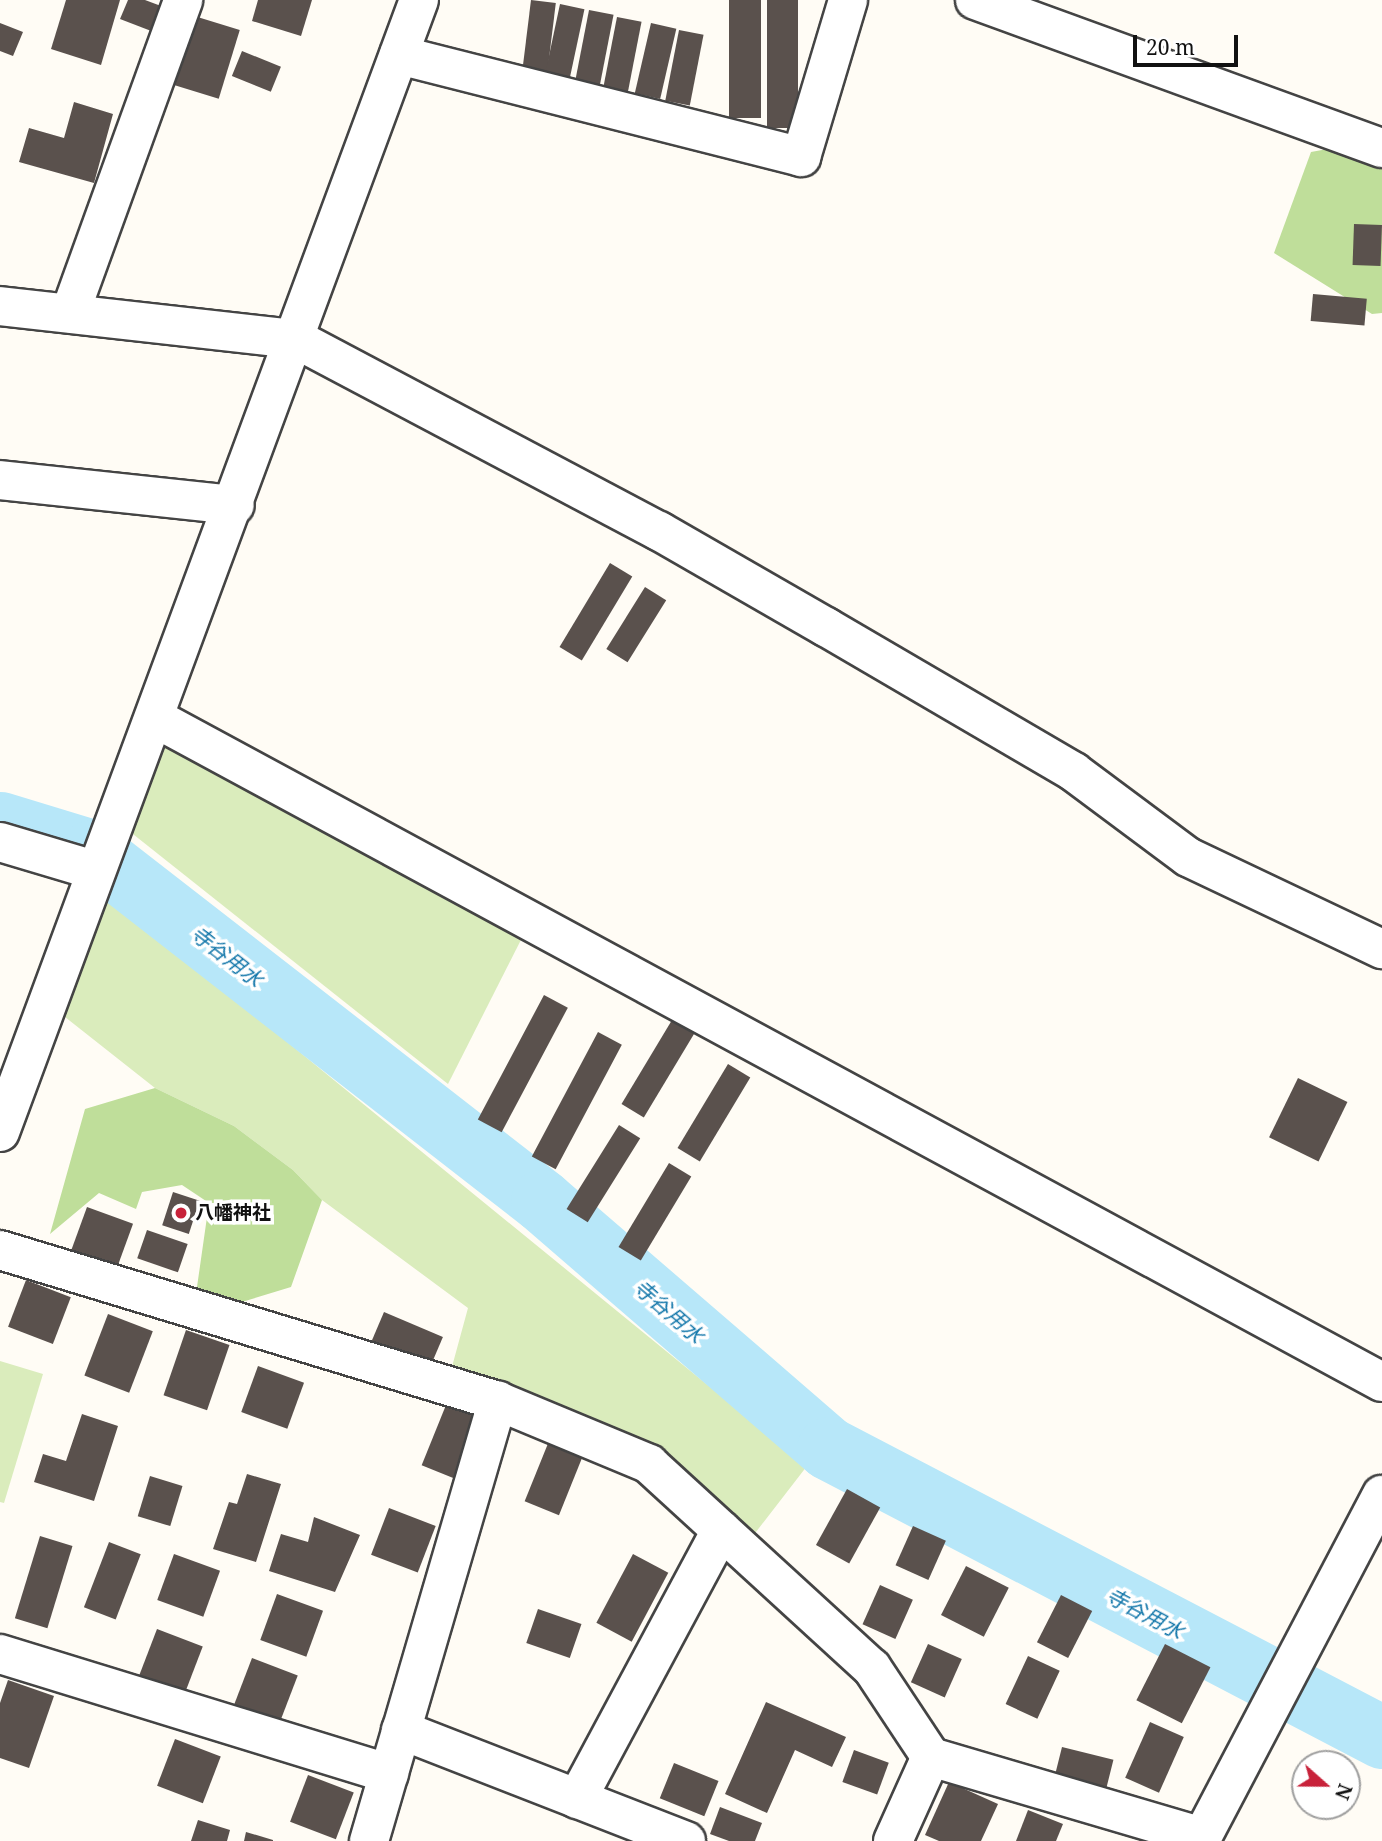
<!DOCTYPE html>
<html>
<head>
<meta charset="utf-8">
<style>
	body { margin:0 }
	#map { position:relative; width:1382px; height:1841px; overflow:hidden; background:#fffcf5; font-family:"Noto Serif","Noto Sans JP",serif }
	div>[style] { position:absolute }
	.green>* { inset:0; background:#daecbc }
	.forest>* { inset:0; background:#bfde9a }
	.river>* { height:63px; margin:-31.5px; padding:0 31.5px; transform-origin:31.5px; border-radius:31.5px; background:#b7e7f9 }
	.building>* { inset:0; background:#5a514d; transform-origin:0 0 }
	.roads { filter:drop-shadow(2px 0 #444) drop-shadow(-2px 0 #444) drop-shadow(0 2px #444) drop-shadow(0 -2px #444) }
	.minor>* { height:38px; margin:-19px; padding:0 19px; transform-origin:19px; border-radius:19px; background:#fff }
	.tertiary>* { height:38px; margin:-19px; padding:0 19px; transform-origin:19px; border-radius:19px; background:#fff }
	.dots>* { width:19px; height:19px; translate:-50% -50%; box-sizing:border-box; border:4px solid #fff; border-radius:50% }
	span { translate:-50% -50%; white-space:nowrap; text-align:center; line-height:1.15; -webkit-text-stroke:7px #fff; paint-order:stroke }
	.poi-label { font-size:19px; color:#111; font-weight:700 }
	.left { translate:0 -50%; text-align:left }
	.water-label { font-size:21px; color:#1377aa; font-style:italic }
	.north { position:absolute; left:1291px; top:1750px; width:70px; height:70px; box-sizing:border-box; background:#fff; border:2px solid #a0a0a0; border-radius:50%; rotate:111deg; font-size:19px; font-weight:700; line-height:28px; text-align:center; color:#111 }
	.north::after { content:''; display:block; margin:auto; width:24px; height:32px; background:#c8223a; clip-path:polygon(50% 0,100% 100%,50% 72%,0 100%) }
	.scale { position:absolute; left:1133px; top:35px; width:105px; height:32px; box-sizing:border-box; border:4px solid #111; border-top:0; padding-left:9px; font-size:21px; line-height:24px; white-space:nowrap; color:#111; -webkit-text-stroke:5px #fff; paint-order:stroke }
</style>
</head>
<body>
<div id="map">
	<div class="green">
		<div style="clip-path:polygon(155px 718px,530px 922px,448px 1084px,114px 819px)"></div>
		<div style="clip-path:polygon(90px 881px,807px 1466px,742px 1550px,620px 1452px,447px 1385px,468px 1308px,322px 1200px,293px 1170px,234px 1126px,155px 1088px,46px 1002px)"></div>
		<div style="clip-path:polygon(0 1361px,43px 1374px,4px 1503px,0 1502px)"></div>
	</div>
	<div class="forest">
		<div style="clip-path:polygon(1366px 142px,1382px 148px,1382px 313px,1372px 314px,1274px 253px,1311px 152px)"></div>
		<div style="clip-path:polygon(155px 1088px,234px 1126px,293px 1170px,322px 1200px,291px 1287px,232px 1305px,197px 1287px,209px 1203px,182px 1185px,142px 1192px,136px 1209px,99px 1193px,50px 1234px,85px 1109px)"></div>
	</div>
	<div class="river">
		<div style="left:0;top:823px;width:96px;rotate:16.9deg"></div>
		<div style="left:92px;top:851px;width:570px;rotate:37.87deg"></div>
		<div style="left:542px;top:1201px;width:378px;rotate:40.8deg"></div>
		<div style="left:828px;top:1448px;width:625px;rotate:27.55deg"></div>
	</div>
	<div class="building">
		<div style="clip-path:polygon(66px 0,120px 0,101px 65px,51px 49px)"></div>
		<div style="clip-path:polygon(128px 0,145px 0,169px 9px,159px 34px,120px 19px)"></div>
		<div style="clip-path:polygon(258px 0,312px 0,301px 36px,252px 21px)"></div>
		<div style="left:531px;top:0;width:25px;height:70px;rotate:7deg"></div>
		<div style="left:729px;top:0;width:32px;height:118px"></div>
		<div style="left:767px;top:0;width:31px;height:128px"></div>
		<div style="left:560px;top:4px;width:25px;height:73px;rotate:12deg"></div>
		<div style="left:589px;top:10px;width:25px;height:72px;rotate:11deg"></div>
		<div style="left:191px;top:15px;width:51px;height:72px;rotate:17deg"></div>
		<div style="left:617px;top:17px;width:25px;height:72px;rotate:11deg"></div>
		<div style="clip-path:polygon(0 23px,23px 32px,13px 56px,0 51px)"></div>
		<div style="left:651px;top:23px;width:26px;height:72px;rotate:13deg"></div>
		<div style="left:679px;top:30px;width:25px;height:72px;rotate:11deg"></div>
		<div style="left:242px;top:51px;width:42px;height:27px;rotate:22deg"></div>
		<div style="clip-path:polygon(74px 102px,113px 114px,94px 183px,19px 162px,29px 128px,64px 138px)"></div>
		<div style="left:1354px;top:224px;width:28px;height:41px;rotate:2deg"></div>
		<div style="left:1313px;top:294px;width:54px;height:27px;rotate:5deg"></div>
		<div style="left:610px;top:563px;width:26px;height:98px;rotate:31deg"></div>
		<div style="left:645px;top:587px;width:25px;height:73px;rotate:32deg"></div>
		<div style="left:544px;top:995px;width:27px;height:141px;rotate:28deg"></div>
		<div style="left:672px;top:1020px;width:26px;height:98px;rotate:31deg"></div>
		<div style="left:598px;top:1032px;width:27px;height:141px;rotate:28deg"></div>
		<div style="left:728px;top:1064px;width:26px;height:98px;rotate:31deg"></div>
		<div style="left:1298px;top:1078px;width:55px;height:66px;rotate:26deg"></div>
		<div style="left:619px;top:1125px;width:25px;height:99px;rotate:32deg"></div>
		<div style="left:669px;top:1163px;width:26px;height:98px;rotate:31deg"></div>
		<div style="left:173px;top:1192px;width:28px;height:35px;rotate:18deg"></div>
		<div style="left:87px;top:1207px;width:49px;height:50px;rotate:20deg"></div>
		<div style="left:147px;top:1230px;width:43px;height:30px;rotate:19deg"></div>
		<div style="left:26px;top:1280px;width:48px;height:50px;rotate:21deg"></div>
		<div style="left:384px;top:1312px;width:64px;height:37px;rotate:23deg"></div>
		<div style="left:108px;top:1314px;width:48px;height:66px;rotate:21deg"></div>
		<div style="left:186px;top:1330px;width:46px;height:69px;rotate:19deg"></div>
		<div style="left:258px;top:1366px;width:49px;height:49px;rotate:20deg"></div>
		<div style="left:446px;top:1405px;width:38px;height:65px;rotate:22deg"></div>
		<div style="clip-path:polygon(82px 1414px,118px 1426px,94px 1501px,34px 1482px,43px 1454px,66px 1461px)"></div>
		<div style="left:549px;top:1441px;width:37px;height:65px;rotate:22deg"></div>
		<div style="clip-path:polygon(247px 1474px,281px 1484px,256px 1562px,213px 1549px,229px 1502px,237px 1504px)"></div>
		<div style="left:150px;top:1476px;width:34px;height:42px;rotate:17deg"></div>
		<div style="left:847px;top:1489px;width:38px;height:64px;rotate:29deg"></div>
		<div style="left:389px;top:1508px;width:50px;height:50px;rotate:21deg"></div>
		<div style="clip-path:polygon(314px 1517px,360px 1535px,335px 1592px,269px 1571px,281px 1534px,308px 1542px)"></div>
		<div style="left:913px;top:1526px;width:36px;height:43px;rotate:24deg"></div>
		<div style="left:40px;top:1536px;width:34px;height:86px;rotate:17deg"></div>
		<div style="left:109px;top:1542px;width:34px;height:70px;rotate:21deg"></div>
		<div style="left:174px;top:1554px;width:49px;height:49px;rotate:20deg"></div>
		<div style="left:633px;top:1554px;width:40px;height:78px;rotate:28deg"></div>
		<div style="left:966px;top:1566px;width:48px;height:55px;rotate:27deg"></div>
		<div style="left:880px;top:1585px;width:36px;height:43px;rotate:24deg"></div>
		<div style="left:277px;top:1594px;width:49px;height:49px;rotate:20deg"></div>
		<div style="left:1061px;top:1595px;width:35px;height:53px;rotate:27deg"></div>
		<div style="left:538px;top:1609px;width:46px;height:36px;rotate:19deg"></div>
		<div style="left:157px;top:1629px;width:49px;height:50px;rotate:21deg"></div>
		<div style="left:928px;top:1644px;width:37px;height:42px;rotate:24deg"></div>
		<div style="left:1165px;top:1644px;width:51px;height:63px;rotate:27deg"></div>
		<div style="left:1028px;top:1656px;width:35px;height:53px;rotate:25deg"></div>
		<div style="left:252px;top:1658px;width:49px;height:50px;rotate:21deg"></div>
		<div style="clip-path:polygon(8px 1680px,54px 1696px,29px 1768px,0 1758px,0 1703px)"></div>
		<div style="clip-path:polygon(766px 1702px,846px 1737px,832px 1767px,795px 1750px,767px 1813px,725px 1794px)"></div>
		<div style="left:1150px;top:1722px;width:37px;height:61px;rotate:24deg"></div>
		<div style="left:175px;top:1739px;width:49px;height:50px;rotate:21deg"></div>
		<div style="left:1062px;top:1747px;width:53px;height:30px;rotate:14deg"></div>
		<div style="left:854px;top:1750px;width:37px;height:34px;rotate:20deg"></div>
		<div style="left:674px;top:1763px;width:48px;height:38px;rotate:22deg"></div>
		<div style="left:308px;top:1775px;width:49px;height:50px;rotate:21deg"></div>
		<div style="clip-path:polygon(949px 1782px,998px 1804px,981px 1841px,939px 1841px,925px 1835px)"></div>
		<div style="clip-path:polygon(720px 1807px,762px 1823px,755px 1841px,729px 1841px,710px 1834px)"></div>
		<div style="clip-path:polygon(1028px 1810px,1063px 1824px,1056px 1841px,1016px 1841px)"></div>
		<div style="clip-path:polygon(198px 1820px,230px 1830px,227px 1841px,191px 1841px)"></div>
		<div style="clip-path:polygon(246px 1832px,273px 1840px,273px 1841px,244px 1841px)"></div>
	</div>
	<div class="roads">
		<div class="minor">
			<div style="left:975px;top:0;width:433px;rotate:20deg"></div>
			<div style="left:399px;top:55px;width:415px;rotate:14.2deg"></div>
			<div style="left:801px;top:157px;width:164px;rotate:-73.3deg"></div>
			<div style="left:0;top:306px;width:298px;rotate:6.4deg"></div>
			<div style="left:296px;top:339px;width:411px;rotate:27.9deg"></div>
			<div style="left:659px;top:531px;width:193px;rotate:29.9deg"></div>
			<div style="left:826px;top:627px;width:287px;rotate:30.3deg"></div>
			<div style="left:1074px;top:772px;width:142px;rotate:36.7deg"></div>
			<div style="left:1188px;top:857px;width:215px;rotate:25.4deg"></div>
			<div style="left:70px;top:313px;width:333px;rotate:-70.1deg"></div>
			<div style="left:0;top:480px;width:236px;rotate:6.1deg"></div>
			<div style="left:155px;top:718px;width:1395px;rotate:28.42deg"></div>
			<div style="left:0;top:842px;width:98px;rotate:16.6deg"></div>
			<div style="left:0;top:1132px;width:1207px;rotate:-69.69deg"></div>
			<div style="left:0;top:1250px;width:520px;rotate:16.87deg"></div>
			<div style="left:498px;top:1401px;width:164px;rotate:22.6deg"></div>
			<div style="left:649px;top:1464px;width:302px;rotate:42.5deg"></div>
			<div style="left:872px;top:1668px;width:107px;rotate:56.5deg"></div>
			<div style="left:931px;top:1757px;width:283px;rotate:16.4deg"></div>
			<div style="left:0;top:1654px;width:407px;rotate:17.1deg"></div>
			<div style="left:401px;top:1730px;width:306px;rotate:21.3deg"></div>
			<div style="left:577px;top:1799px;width:305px;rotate:-61.8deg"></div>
			<div style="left:369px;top:1841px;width:459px;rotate:-73.7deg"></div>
			<div style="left:893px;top:1841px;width:92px;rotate:-65.7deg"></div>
		</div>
		<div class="tertiary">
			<div style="left:1200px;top:1841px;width:391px;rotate:-62.3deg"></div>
		</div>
	</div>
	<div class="dots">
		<div style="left:181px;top:1213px;background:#c8223a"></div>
	</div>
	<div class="poi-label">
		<span class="left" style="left:195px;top:1213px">八幡神社</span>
	</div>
	<div class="water-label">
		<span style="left:227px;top:956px;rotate:38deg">寺谷用水</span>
		<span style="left:669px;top:1311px;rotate:41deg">寺谷用水</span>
		<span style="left:1145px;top:1613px;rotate:28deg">寺谷用水</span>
	</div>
	<div class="north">N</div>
	<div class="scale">20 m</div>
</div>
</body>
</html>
